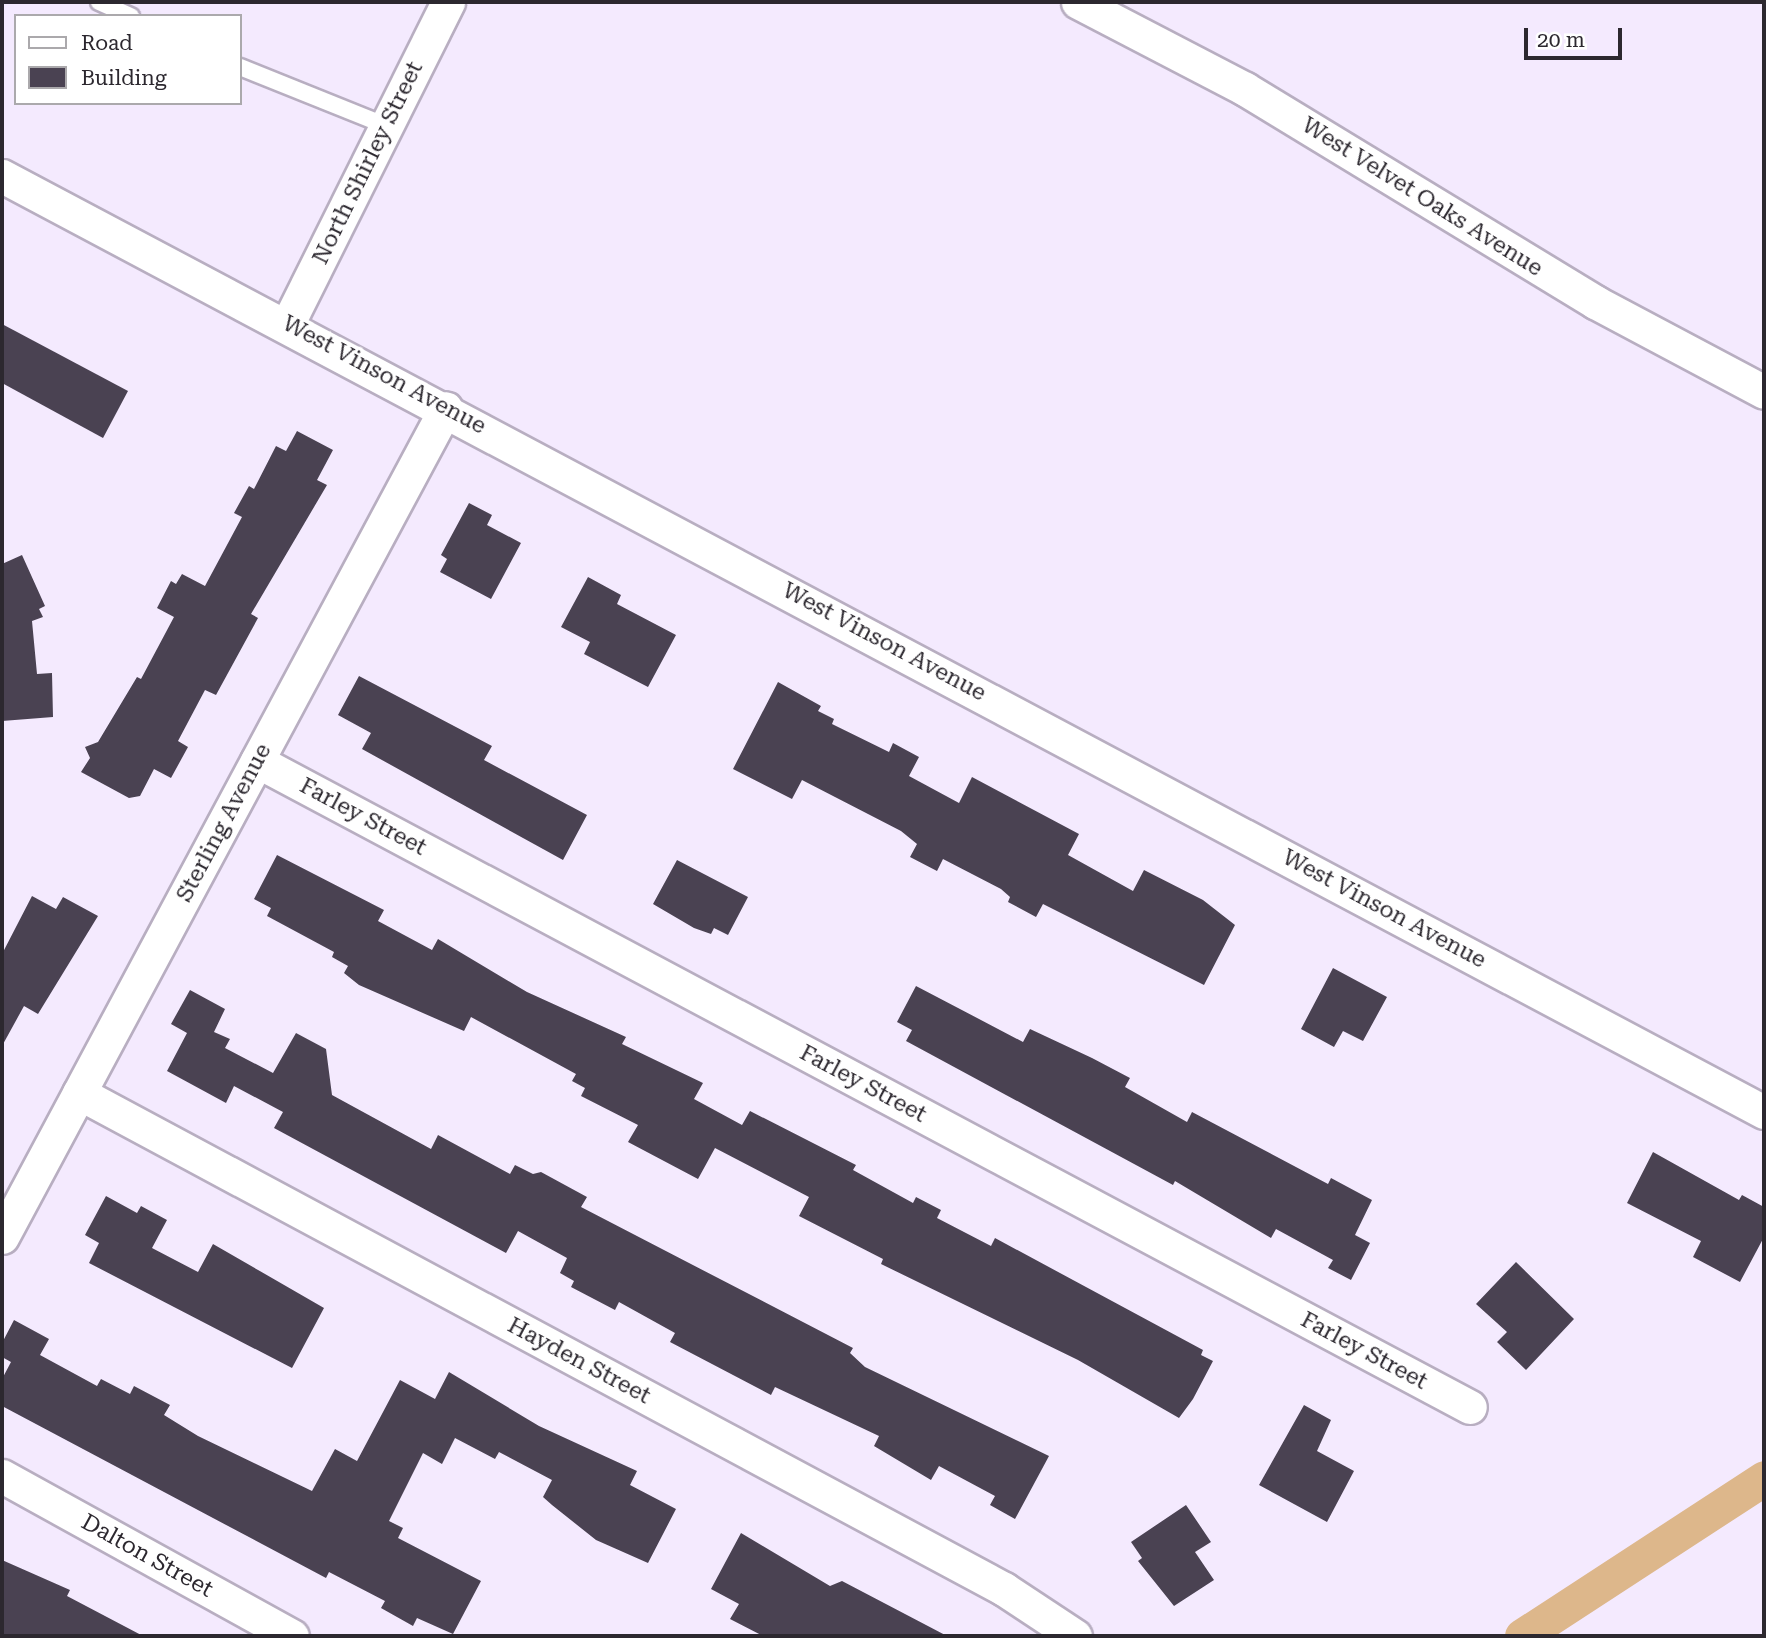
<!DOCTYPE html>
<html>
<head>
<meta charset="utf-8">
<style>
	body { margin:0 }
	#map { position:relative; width:1766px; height:1638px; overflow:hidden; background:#f4eafe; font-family:"Roboto Serif",serif }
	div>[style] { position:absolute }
	.canal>* { height:35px; margin:-17.5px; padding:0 17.5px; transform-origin:17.5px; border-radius:17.5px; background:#ddb78b }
	.building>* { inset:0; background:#4a4252 }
	.roads { filter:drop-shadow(2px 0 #b8aec1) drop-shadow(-2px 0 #b8aec1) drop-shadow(0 2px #b8aec1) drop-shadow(0 -2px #b8aec1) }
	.service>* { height:16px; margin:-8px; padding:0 8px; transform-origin:8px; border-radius:8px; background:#fff }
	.minor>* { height:33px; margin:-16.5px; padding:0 16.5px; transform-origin:16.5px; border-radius:16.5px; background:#fff }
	span { translate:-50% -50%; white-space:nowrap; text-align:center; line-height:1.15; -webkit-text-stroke:7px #fff; paint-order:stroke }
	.street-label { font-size:23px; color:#2c282f }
	.frame { position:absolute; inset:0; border:4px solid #2c282f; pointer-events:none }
	.legend { position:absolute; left:14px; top:14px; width:228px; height:91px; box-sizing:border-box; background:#fff; border:2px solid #aba9ac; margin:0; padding:9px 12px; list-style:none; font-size:21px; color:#2c282f }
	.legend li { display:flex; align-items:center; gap:14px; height:35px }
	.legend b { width:35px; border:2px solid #aba9ac }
	.scale { position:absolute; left:1524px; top:28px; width:98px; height:32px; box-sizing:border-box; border:4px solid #2c282f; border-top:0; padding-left:9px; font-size:21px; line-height:24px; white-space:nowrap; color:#2c282f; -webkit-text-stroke:5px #fff; paint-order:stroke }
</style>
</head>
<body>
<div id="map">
	<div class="canal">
		<div style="left:1522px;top:1636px;width:289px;rotate:-33.1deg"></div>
	</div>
	<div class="building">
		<div style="clip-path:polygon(2px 324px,128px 391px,103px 438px,2px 383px)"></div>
		<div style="clip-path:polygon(297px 431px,333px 450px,317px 480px,327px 485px,251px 614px,258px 618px,216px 695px,205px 690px,178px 741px,188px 747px,171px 778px,154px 769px,140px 796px,129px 798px,81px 772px,90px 758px,85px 747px,98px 742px,137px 677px,141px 679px,174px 617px,157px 608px,171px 581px,176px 584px,182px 574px,205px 586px,242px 517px,234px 513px,249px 486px,254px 489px,276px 446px,286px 451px)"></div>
		<div style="clip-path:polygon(469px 503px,492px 515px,487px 525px,521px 543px,491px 599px,440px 572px,447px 559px,441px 555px)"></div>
		<div style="clip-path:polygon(22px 555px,45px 606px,39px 609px,43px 617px,32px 621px,37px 674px,52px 673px,53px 717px,2px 721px,2px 564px)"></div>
		<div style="clip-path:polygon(588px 577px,621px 595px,617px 604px,676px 635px,648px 687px,584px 654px,590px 642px,561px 627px)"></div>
		<div style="clip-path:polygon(359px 676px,492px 746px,484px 760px,587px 815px,563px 860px,362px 749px,371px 733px,338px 715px)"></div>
		<div style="clip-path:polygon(778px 682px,821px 706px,818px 711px,834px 719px,832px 724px,889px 752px,893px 743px,919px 757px,909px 776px,959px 803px,972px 777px,1079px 834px,1068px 855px,1133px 891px,1144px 870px,1203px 900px,1235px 925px,1204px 985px,1043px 904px,1036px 917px,1008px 902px,1010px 897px,1001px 889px,943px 859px,937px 871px,910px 857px,917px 844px,901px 831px,802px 780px,792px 799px,733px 769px)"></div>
		<div style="clip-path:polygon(277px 855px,384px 910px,378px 921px,432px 950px,438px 939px,527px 992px,626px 1037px,622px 1044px,703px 1083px,694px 1099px,742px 1125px,750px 1111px,856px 1165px,853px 1170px,913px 1203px,916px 1197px,941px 1210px,937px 1218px,991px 1246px,995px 1238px,1203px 1350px,1201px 1355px,1213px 1361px,1193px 1399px,1179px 1418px,1078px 1360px,881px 1264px,883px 1259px,799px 1216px,809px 1197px,715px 1148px,698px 1179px,628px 1142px,638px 1125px,581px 1096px,585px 1088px,572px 1081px,576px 1074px,471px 1017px,464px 1031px,359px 985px,344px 973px,348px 966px,332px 957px,334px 952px,267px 916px,271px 908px,254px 899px)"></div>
		<div style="clip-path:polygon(677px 860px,748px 897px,728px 935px,714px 928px,711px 934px,694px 928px,653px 904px)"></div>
		<div style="clip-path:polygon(32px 896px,56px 909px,63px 897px,98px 916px,38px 1014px,24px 1006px,2px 1046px,2px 954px)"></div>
		<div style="clip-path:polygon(1333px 968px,1387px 997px,1363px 1041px,1343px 1031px,1334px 1047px,1301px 1029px)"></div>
		<div style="clip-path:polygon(916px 986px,1023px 1042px,1030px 1029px,1092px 1058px,1130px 1078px,1125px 1087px,1187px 1122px,1192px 1112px,1328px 1184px,1331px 1178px,1372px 1200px,1355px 1235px,1370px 1243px,1351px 1280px,1328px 1268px,1333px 1260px,1276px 1229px,1271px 1238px,1175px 1181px,1173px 1185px,906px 1041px,912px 1030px,897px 1022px)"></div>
		<div style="clip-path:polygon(190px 990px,225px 1009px,214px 1032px,230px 1039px,225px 1048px,273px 1073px,296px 1033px,326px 1049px,332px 1095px,431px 1149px,438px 1135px,510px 1174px,515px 1165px,533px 1174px,541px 1172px,587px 1197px,581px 1207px,853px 1348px,850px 1353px,865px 1367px,1049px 1456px,1015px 1519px,990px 1505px,995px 1496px,939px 1466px,931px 1480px,874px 1446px,879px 1436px,775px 1387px,771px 1395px,670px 1342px,675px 1333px,619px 1302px,615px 1310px,571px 1287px,574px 1281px,560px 1273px,567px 1258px,518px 1231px,506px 1253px,274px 1128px,283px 1112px,234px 1086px,226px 1103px,167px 1071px,187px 1033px,171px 1024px)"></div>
		<div style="clip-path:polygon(1653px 1152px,1739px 1200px,1742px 1195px,1764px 1207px,1764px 1237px,1740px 1282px,1693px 1257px,1701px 1241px,1627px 1203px)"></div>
		<div style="clip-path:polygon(106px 1196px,137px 1213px,141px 1206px,167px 1220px,152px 1248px,198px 1272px,213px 1244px,324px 1308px,292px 1368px,89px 1263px,99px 1243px,85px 1235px)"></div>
		<div style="clip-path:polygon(1516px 1262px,1574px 1319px,1526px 1370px,1497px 1342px,1507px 1332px,1476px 1304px)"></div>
		<div style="clip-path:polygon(14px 1320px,49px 1339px,40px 1355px,97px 1386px,101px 1379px,130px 1394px,134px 1386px,170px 1405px,164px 1415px,198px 1436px,312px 1491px,335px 1449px,357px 1461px,400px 1380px,435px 1399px,449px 1372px,539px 1426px,637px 1471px,630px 1485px,676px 1509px,648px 1563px,596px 1540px,552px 1505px,543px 1497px,552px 1480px,499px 1452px,495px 1459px,455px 1438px,442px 1464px,423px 1453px,389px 1521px,403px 1528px,398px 1538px,481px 1581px,453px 1634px,417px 1618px,413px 1626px,381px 1608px,385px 1601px,329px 1572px,326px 1578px,2px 1406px,2px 1379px,11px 1362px,2px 1357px,2px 1343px)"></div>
		<div style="clip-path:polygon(1304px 1405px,1331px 1420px,1317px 1451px,1354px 1471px,1327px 1522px,1259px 1485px)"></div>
		<div style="clip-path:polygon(1186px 1505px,1211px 1542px,1195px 1552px,1214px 1580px,1174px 1606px,1138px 1561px,1142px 1558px,1131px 1542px)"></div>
		<div style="clip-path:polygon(741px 1533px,830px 1586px,842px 1581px,947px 1636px,763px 1636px,730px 1619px,739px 1604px,711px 1589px)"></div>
		<div style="clip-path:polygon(2px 1560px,70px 1590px,67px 1596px,143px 1636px,2px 1636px)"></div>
	</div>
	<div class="roads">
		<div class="service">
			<div style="left:99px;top:2px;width:35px;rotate:24deg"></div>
			<div style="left:240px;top:67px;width:158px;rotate:21.9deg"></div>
		</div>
		<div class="minor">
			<div style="left:1078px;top:2px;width:188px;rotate:27.5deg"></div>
			<div style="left:1245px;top:89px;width:410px;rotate:31.3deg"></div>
			<div style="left:1595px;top:302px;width:191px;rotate:28deg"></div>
			<div style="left:2px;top:176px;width:1995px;rotate:27.98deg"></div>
			<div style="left:287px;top:325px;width:361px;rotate:-63.5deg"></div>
			<div style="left:257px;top:761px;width:1374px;rotate:28.04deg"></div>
			<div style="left:79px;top:1093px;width:1050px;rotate:28.2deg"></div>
			<div style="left:1004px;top:1589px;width:85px;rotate:33.5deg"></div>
			<div style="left:2px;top:1237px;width:940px;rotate:-61.83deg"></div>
			<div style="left:2px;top:1476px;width:331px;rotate:28.9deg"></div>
		</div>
	</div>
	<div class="street-label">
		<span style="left:368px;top:163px;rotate:-64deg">North Shirley Street</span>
		<span style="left:1422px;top:197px;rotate:32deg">West Velvet Oaks Avenue</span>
		<span style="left:384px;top:375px;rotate:28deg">West Vinson Avenue</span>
		<span style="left:884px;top:642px;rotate:28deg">West Vinson Avenue</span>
		<span style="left:363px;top:817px;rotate:28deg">Farley Street</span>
		<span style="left:224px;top:823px;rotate:-62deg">Sterling Avenue</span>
		<span style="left:1384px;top:909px;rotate:28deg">West Vinson Avenue</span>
		<span style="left:863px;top:1084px;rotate:28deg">Farley Street</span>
		<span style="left:1364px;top:1351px;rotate:28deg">Farley Street</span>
		<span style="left:579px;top:1361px;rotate:28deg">Hayden Street</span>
		<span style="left:147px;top:1556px;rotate:29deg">Dalton Street</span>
	</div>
	<div class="frame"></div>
	<ul class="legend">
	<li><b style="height:9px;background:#fff"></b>Road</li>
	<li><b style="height:19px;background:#4a4252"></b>Building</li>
	</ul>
	<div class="scale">20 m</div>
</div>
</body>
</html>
